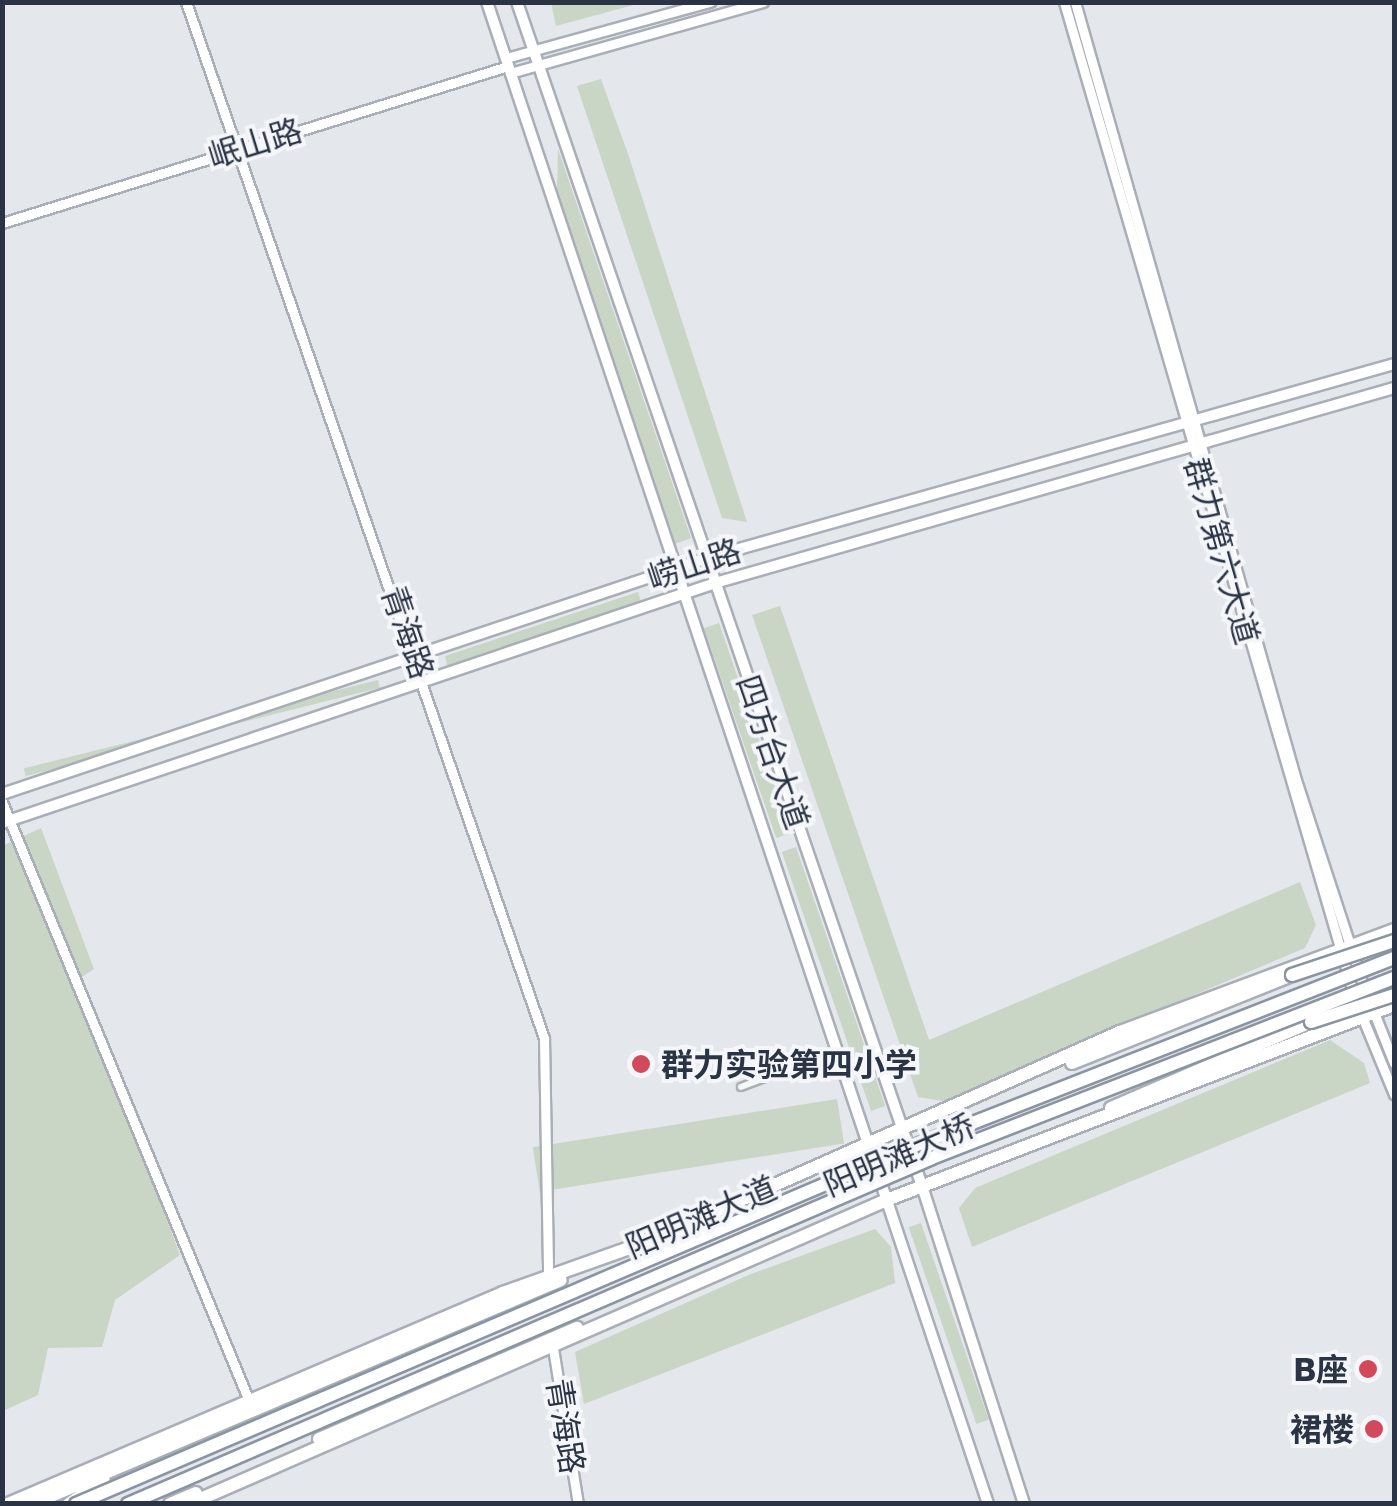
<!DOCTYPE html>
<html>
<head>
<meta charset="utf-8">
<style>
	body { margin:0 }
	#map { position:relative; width:1397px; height:1506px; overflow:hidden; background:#e4e7ec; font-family:"Golos Text","Noto Sans SC",sans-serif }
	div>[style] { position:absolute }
	.green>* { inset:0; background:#c9d6c5; transform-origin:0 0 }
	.roads { filter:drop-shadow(2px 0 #a9aeb7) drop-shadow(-2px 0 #a9aeb7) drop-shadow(0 2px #a9aeb7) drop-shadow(0 -2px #a9aeb7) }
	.street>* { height:6px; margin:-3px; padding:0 3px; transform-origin:3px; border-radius:3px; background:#f7f8fa }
	.secondary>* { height:9px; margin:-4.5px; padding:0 4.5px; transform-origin:4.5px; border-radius:4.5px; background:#fff }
	.primary>* { height:10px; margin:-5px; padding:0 5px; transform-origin:5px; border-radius:5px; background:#fff }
	.highway>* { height:12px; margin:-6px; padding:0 6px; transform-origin:6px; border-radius:6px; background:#fff }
	.bridges { filter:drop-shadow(2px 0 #8b94a3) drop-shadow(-2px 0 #8b94a3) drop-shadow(0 2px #8b94a3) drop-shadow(0 -2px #8b94a3) }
	.highway-bridge>* { height:12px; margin:-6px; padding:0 6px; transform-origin:6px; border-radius:6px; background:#fff }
	.dots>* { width:28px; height:28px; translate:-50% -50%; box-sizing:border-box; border:5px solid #f4f6f9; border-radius:50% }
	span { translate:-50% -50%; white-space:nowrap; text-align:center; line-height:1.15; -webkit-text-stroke:8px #f4f6f9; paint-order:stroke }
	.street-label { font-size:32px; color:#2b3445 }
	.poi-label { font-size:32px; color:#2b3445; font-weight:700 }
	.left { translate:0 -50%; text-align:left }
	.right { translate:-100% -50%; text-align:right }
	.frame { position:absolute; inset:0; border:5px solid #2b3445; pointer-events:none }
</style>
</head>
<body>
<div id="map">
	<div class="green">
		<div style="clip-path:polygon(551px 2px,641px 2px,641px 3px,556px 26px)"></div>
		<div style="clip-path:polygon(601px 79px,628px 154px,747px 522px,722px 518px,577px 86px)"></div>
		<div style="clip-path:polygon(558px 149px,691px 538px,675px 544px,557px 195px)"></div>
		<div style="clip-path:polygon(638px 592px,641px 602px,448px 668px,445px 656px)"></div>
		<div style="clip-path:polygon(780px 606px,929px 1040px,1300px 882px,1316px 925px,1305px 948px,943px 1101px,918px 1097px,752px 615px)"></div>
		<div style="left:719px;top:623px;width:222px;height:16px;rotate:71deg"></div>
		<div style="left:378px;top:680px;width:8px;height:365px;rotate:76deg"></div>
		<div style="clip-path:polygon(41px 828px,94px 969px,77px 980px,180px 1255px,115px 1300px,102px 1347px,48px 1348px,38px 1395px,3px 1411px,2px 846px)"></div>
		<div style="left:796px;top:847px;width:274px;height:15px;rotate:71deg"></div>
		<div style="clip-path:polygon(1330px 1040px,1364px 1063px,1370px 1083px,972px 1247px,959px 1208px,975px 1188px)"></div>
		<div style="left:837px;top:1099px;width:45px;height:308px;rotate:81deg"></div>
		<div style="left:921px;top:1223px;width:208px;height:13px;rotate:71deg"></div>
		<div style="clip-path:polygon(875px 1229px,891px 1247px,895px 1283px,584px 1404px,575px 1352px,751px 1274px)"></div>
	</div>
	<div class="roads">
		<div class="street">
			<div style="left:741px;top:1087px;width:104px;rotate:-20.9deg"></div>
		</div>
		<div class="secondary">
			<div style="left:186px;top:2px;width:1096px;rotate:70.94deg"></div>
			<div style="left:544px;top:1038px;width:238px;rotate:89deg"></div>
			<div style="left:1064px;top:2px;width:1039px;rotate:73.73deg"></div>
			<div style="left:1075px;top:2px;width:809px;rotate:74.14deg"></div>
			<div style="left:1296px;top:780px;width:222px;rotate:71.9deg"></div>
			<div style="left:506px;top:58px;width:212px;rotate:-15.4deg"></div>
			<div style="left:510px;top:73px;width:263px;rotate:-15.7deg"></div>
			<div style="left:2px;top:223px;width:530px;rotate:-17.24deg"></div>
			<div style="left:2px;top:802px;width:648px;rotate:67.59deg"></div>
			<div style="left:1373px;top:1010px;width:57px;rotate:68.4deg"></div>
			<div style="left:1361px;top:1014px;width:87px;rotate:67.6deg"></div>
			<div style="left:553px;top:1348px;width:158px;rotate:80.9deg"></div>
		</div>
		<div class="primary">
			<div style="left:487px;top:2px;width:1583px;rotate:71.55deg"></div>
			<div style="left:517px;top:2px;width:1251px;rotate:71.12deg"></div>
			<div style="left:922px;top:1186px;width:334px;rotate:72.2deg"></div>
			<div style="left:2px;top:794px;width:743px;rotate:-18.51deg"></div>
			<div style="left:707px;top:558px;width:714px;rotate:-15.77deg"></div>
			<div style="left:2px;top:823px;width:752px;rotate:-18.6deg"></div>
			<div style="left:715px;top:583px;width:706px;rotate:-16.02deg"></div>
		</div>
		<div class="highway">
			<div style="left:1072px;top:1063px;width:237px;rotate:-21.8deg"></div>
			<div style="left:1111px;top:1108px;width:218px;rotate:-23.3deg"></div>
			<div style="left:319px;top:1439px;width:281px;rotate:-23.3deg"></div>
			<div style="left:8px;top:1504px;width:538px;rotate:-23.09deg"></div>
			<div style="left:503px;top:1293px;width:152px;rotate:-19.6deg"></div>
			<div style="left:646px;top:1242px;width:518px;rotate:-23.9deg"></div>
			<div style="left:1120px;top:1032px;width:292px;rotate:-20.4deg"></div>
			<div style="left:32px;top:1504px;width:574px;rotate:-22.95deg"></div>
			<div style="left:69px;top:1504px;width:42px;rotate:-34.4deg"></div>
			<div style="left:170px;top:1504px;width:28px;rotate:-23deg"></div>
			<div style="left:189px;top:1504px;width:764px;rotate:-23.54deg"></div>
			<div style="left:889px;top:1199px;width:541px;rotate:-21.01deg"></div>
		</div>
	</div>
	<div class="bridges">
		<div class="highway-bridge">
			<div style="left:1292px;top:975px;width:108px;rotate:-18.4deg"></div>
			<div style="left:1311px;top:1022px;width:87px;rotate:-18deg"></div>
			<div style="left:76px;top:1504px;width:922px;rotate:-23.12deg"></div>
			<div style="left:924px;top:1142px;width:505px;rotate:-21.38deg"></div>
			<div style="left:128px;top:1504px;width:875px;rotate:-23.28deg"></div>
			<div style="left:932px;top:1158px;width:496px;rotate:-21.3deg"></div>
		</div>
	</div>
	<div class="dots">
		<div style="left:641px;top:1064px;background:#d1495b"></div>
		<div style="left:1368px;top:1369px;background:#d1495b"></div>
		<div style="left:1374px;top:1429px;background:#d1495b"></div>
	</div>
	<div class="street-label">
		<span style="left:255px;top:143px;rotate:-17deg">岷山路</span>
		<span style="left:1222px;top:551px;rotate:74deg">群力第六大道</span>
		<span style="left:694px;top:564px;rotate:-18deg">崂山路</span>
		<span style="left:408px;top:632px;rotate:71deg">青海路</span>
		<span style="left:773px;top:752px;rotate:71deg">四方台大道</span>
		<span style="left:899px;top:1155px;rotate:-23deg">阳明滩大桥</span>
		<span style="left:701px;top:1217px;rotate:-23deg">阳明滩大道</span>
		<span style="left:566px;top:1426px;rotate:81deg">青海路</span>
	</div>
	<div class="poi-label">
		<span class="left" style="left:661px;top:1064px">群力实验第四小学</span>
		<span class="right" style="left:1348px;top:1369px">B座</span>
		<span class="right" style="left:1354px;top:1429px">裙楼</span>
	</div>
	<div class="frame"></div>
</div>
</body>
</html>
